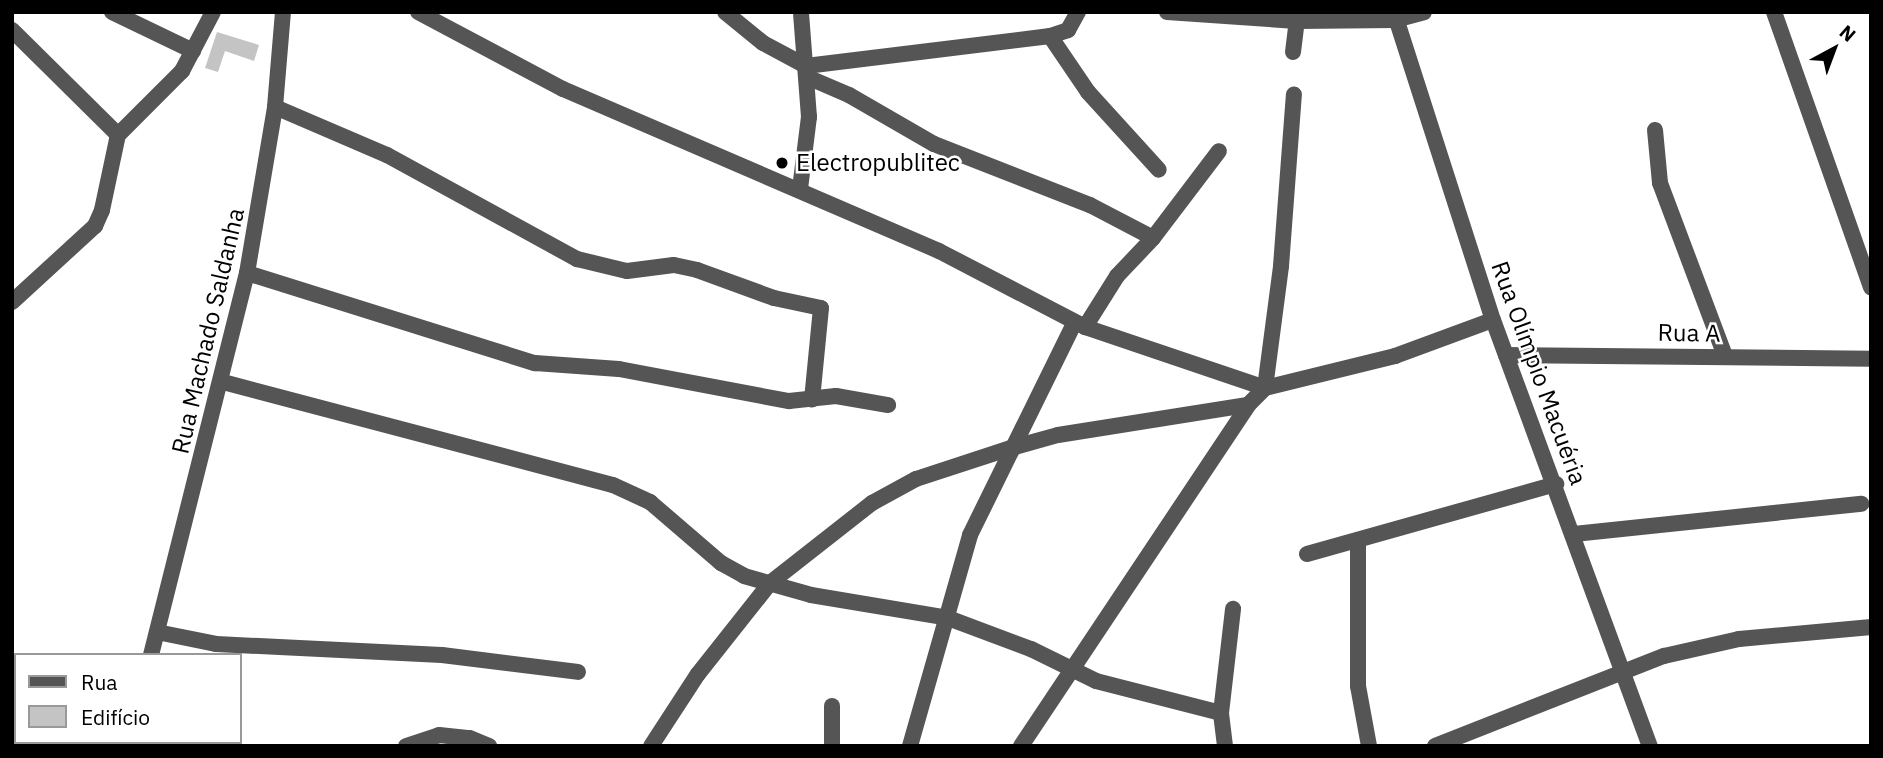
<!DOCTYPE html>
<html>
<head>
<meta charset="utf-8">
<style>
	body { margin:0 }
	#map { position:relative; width:1883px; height:758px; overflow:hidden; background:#fff; font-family:"IBM Plex Sans",sans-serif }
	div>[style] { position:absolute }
	.building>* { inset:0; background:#c4c4c4 }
	.minor>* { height:16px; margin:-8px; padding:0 8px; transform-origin:8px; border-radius:8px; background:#555 }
	.dots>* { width:19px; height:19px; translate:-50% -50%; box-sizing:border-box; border:4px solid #fff; border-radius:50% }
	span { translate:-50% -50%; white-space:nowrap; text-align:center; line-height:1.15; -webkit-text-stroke:5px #fff; paint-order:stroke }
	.poi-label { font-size:24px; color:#000 }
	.left { translate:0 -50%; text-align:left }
	.street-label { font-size:24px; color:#000 }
	.frame { position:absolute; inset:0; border:14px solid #000; pointer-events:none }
	.legend { position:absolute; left:14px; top:653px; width:228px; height:91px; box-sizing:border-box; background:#fff; border:2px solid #999; margin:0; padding:9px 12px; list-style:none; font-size:21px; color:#000 }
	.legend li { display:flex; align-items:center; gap:14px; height:35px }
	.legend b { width:35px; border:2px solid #999 }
	.north { position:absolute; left:1799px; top:14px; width:70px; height:70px; -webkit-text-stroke:5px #fff; paint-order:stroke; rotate:41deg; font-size:19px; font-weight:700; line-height:28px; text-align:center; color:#000 }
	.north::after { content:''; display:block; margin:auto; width:24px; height:32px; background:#000; clip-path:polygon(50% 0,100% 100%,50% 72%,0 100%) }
</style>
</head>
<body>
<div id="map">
	<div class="building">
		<div style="clip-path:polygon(217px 32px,259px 45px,254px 61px,225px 51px,218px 72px,205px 68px)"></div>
	</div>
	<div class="minor">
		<div style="left:112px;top:12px;width:90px;rotate:25.7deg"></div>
		<div style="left:418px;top:12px;width:164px;rotate:28deg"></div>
		<div style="left:563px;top:89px;width:409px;rotate:23.3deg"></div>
		<div style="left:939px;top:251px;width:165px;rotate:27.5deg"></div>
		<div style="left:1085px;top:327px;width:190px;rotate:18.7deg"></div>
		<div style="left:1265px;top:388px;width:134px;rotate:-13.8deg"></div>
		<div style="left:1395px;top:356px;width:104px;rotate:-20.2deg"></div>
		<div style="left:725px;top:12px;width:49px;rotate:39.2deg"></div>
		<div style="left:763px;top:43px;width:49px;rotate:28.1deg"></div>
		<div style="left:806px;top:66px;width:246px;rotate:-7deg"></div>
		<div style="left:1050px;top:36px;width:19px;rotate:-18deg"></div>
		<div style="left:1068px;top:30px;width:21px;rotate:-61deg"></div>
		<div style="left:1167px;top:12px;width:130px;rotate:4deg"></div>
		<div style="left:1297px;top:21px;width:98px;rotate:-0.6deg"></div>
		<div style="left:1395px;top:20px;width:30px;rotate:-15deg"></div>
		<div style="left:1394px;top:12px;width:324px;rotate:72.2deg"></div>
		<div style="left:1493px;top:320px;width:454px;rotate:69.8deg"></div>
		<div style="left:1774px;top:12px;width:292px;rotate:70.6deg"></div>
		<div style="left:12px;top:30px;width:149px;rotate:44.7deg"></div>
		<div style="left:1050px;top:36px;width:68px;rotate:55.8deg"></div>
		<div style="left:1088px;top:92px;width:105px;rotate:47.7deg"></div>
		<div style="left:1293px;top:52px;width:31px;rotate:-83deg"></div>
		<div style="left:807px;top:77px;width:46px;rotate:23.2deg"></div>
		<div style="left:849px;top:95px;width:98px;rotate:30deg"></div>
		<div style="left:934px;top:144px;width:168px;rotate:21.4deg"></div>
		<div style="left:1090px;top:205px;width:71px;rotate:27.6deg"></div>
		<div style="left:275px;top:107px;width:122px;rotate:23.2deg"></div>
		<div style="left:387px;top:155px;width:217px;rotate:28.7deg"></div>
		<div style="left:577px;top:259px;width:51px;rotate:13.5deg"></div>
		<div style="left:627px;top:271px;width:47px;rotate:-7.3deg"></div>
		<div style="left:674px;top:265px;width:24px;rotate:12deg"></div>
		<div style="left:697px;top:270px;width:82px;rotate:20deg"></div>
		<div style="left:774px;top:298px;width:48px;rotate:12deg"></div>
		<div style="left:821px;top:308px;width:92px;rotate:95.6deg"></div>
		<div style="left:1655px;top:130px;width:53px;rotate:84.6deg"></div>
		<div style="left:1660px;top:183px;width:185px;rotate:69.4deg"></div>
		<div style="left:800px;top:189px;width:73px;rotate:-82.9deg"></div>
		<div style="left:809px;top:117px;width:105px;rotate:-94.4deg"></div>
		<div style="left:247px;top:273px;width:302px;rotate:17.4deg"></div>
		<div style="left:535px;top:363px;width:84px;rotate:4.1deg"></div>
		<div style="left:619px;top:369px;width:173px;rotate:10.7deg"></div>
		<div style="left:789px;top:401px;width:47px;rotate:-6.1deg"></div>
		<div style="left:836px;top:396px;width:53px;rotate:9.8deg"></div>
		<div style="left:12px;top:302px;width:113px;rotate:-42.5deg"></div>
		<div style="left:95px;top:226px;width:17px;rotate:-66deg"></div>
		<div style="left:102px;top:210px;width:77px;rotate:-78deg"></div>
		<div style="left:118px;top:135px;width:91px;rotate:-45deg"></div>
		<div style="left:182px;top:71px;width:67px;rotate:-62.3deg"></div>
		<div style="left:1085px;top:327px;width:60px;rotate:-57.9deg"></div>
		<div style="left:1117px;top:276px;width:52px;rotate:-46.5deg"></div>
		<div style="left:1153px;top:238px;width:109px;rotate:-52.8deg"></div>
		<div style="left:1506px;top:355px;width:365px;rotate:0.6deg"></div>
		<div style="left:223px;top:382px;width:403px;rotate:14.8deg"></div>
		<div style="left:613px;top:485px;width:41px;rotate:24.7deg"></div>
		<div style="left:650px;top:502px;width:94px;rotate:40.7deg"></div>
		<div style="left:721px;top:563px;width:26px;rotate:29deg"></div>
		<div style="left:744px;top:576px;width:70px;rotate:15.8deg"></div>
		<div style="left:811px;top:595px;width:139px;rotate:9.5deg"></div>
		<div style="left:948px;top:618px;width:89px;rotate:20.5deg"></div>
		<div style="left:1031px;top:649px;width:72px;rotate:26.2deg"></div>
		<div style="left:1096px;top:681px;width:129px;rotate:14.4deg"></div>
		<div style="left:1574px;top:534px;width:289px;rotate:-6deg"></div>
		<div style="left:1358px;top:540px;width:146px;rotate:90deg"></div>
		<div style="left:1358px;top:686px;width:61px;rotate:79.6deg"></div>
		<div style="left:1307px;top:554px;width:259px;rotate:-15.7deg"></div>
		<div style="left:157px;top:632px;width:60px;rotate:11.5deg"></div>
		<div style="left:216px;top:644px;width:226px;rotate:2.8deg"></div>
		<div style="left:442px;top:655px;width:137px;rotate:7.1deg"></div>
		<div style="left:151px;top:655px;width:394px;rotate:-75.9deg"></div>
		<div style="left:247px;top:273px;width:168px;rotate:-80.4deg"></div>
		<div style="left:275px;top:107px;width:95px;rotate:-85.2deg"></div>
		<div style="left:198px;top:742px;width:18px;rotate:13deg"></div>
		<div style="left:127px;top:746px;width:4px;rotate:-90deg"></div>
		<div style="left:406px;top:746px;width:35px;rotate:-18deg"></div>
		<div style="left:439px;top:735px;width:31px;rotate:6deg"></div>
		<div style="left:470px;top:738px;width:21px;rotate:23deg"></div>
		<div style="left:651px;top:746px;width:86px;rotate:-56.9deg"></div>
		<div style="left:698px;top:674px;width:116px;rotate:-51.6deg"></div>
		<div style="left:770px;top:583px;width:130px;rotate:-38.1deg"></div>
		<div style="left:872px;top:503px;width:50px;rotate:-28.6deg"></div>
		<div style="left:916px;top:479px;width:100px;rotate:-18.1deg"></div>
		<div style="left:1011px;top:448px;width:49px;rotate:-15.5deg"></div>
		<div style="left:1058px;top:435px;width:192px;rotate:-9deg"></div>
		<div style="left:1248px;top:405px;width:24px;rotate:-45deg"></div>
		<div style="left:1265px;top:388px;width:123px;rotate:-82.5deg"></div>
		<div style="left:1281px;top:266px;width:172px;rotate:-85.7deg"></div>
		<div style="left:832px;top:746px;width:40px;rotate:-90deg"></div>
		<div style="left:910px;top:746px;width:219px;rotate:-74.1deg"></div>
		<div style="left:970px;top:535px;width:237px;rotate:-63.8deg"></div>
		<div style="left:1021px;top:746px;width:410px;rotate:-56.3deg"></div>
		<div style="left:1225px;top:746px;width:33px;rotate:-97deg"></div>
		<div style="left:1221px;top:713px;width:105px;rotate:-83.4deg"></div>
		<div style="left:1435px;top:746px;width:246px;rotate:-21.5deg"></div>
		<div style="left:1664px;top:656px;width:77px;rotate:-12.8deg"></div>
		<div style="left:1739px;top:639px;width:133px;rotate:-5.2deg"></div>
	</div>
	<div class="dots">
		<div style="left:782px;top:163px;background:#000"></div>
	</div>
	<div class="poi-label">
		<span class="left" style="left:796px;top:163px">Electropublitec</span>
	</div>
	<div class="street-label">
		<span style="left:208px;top:331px;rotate:-77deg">Rua Machado Saldanha</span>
		<span style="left:1689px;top:333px;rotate:1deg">Rua A</span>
		<span style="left:1539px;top:373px;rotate:70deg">Rua Olímpio Macuéria</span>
	</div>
	<div class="frame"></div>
	<ul class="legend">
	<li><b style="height:9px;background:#555"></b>Rua</li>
	<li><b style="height:19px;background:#c4c4c4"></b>Edifício</li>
	</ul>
	<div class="north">N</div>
</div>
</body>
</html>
